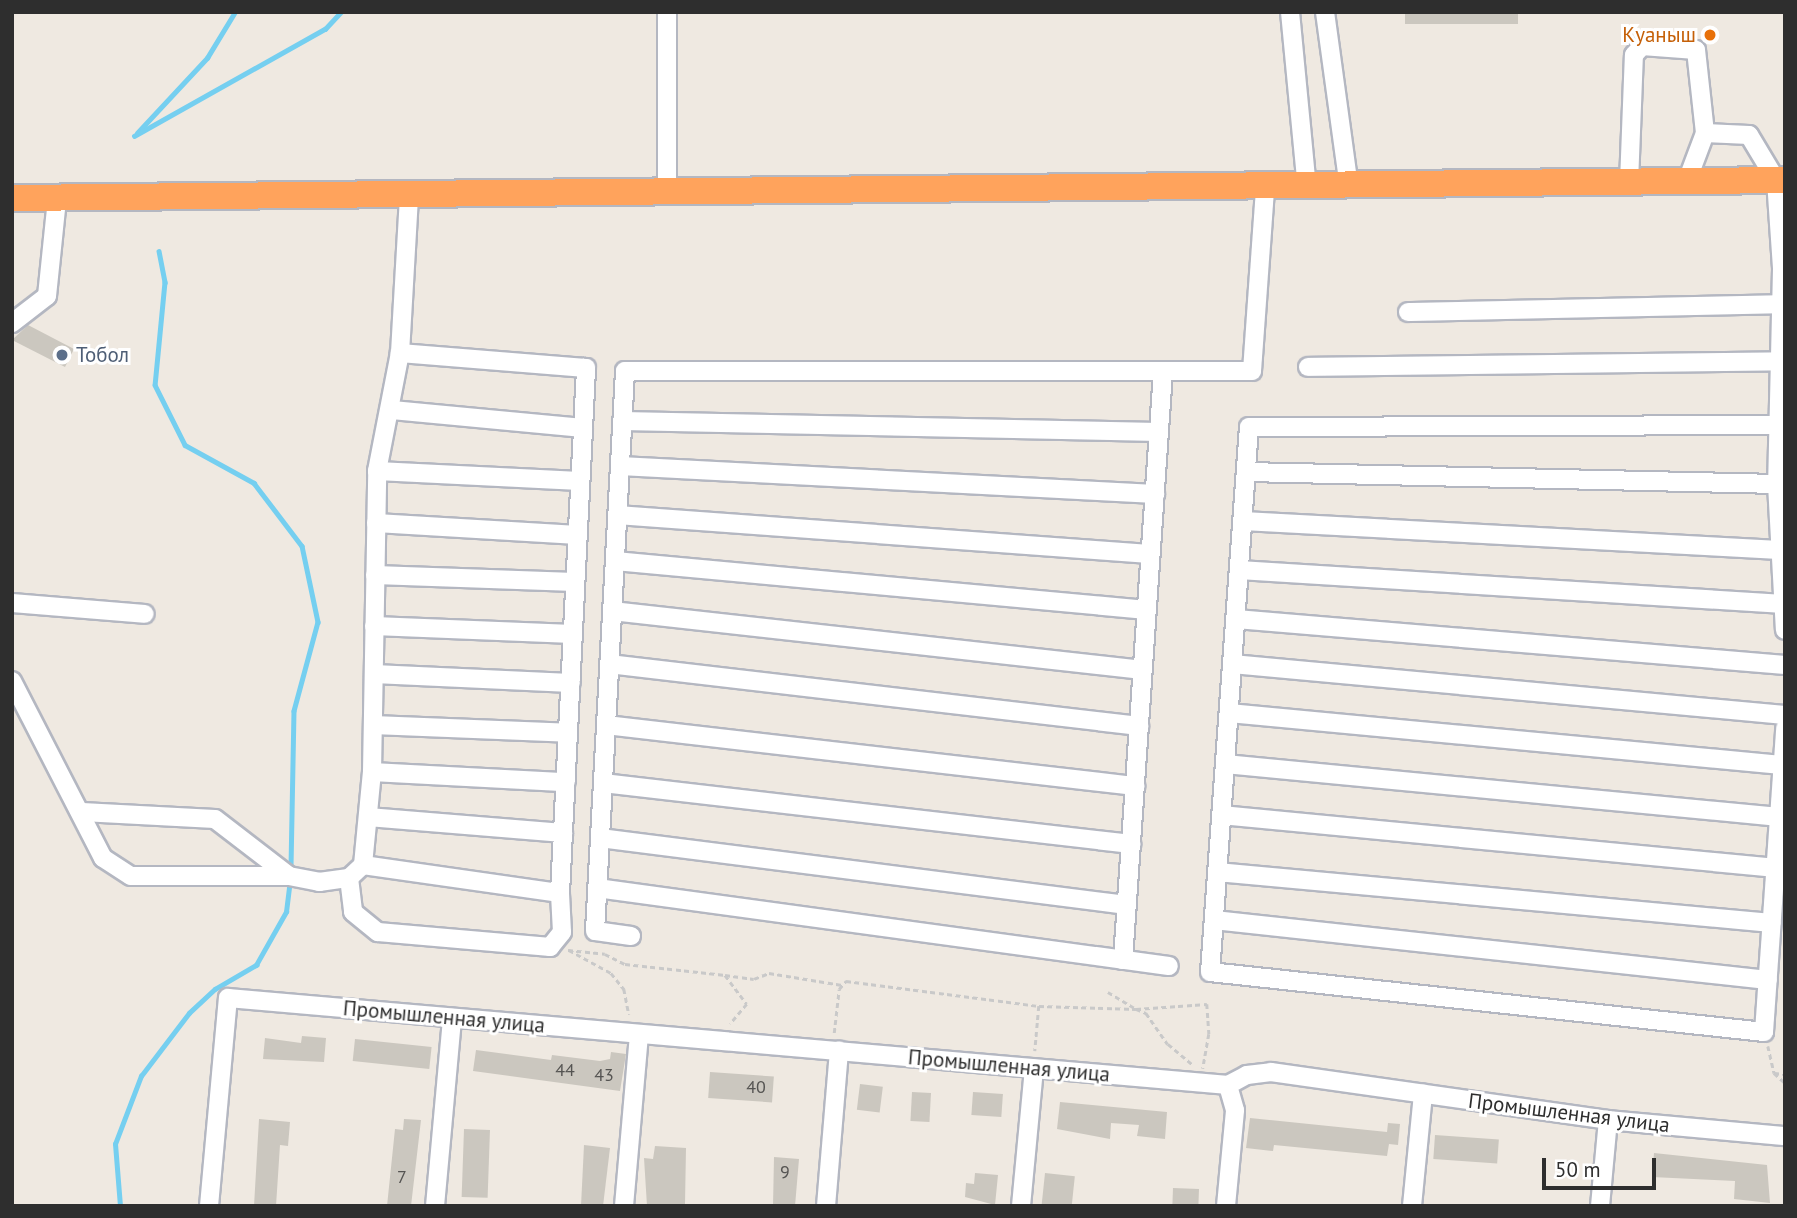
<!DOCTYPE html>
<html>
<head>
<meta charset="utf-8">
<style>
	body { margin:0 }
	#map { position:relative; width:1797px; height:1218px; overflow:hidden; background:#efe9e1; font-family:"PT Sans",sans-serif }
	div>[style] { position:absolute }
	.stream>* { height:4.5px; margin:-2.25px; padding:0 2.25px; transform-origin:2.25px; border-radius:2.25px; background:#75cff0 }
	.building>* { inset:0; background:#cbc7bf; transform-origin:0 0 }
	.path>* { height:2.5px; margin-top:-1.25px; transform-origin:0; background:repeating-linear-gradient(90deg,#c9c9c9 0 5px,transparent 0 8.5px) }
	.roads { filter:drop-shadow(2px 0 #b4b7c1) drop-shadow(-2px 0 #b4b7c1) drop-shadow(0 2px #b4b7c1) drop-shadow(0 -2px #b4b7c1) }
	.minor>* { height:18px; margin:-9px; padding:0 9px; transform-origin:9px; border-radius:9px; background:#fff }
	.highway>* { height:26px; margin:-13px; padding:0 13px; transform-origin:13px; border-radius:13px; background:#ffa35c }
	.dots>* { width:19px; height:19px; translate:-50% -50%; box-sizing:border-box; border:4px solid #fff; border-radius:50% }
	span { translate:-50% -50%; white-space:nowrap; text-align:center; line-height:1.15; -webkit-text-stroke:6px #fff; paint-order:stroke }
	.number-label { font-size:18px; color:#555452 }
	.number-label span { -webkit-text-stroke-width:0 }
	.food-label { font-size:21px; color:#c56008 }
	.right { translate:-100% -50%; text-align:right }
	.service-label { font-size:21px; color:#4e5e75 }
	.left { translate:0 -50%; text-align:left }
	.street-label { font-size:21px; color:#2e2e2e }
	.frame { position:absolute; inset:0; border:14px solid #2e2e2e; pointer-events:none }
	.scale { position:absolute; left:1542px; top:1158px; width:114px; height:32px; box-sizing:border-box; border:4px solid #2e2e2e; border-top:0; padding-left:9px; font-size:21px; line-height:24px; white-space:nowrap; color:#2e2e2e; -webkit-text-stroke:5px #fff; paint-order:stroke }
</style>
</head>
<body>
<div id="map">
	<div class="stream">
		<div style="left:137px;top:133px;width:103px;rotate:-47deg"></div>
		<div style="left:207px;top:58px;width:54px;rotate:-58.7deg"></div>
		<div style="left:134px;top:136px;width:219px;rotate:-29.3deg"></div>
		<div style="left:325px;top:29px;width:23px;rotate:-47deg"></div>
		<div style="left:159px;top:251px;width:32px;rotate:79deg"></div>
		<div style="left:165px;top:282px;width:103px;rotate:95.5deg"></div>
		<div style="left:155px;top:385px;width:67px;rotate:63.4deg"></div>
		<div style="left:185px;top:445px;width:79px;rotate:28.8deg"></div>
		<div style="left:254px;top:483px;width:79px;rotate:52.7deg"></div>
		<div style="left:302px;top:546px;width:78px;rotate:78.1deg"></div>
		<div style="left:318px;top:622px;width:92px;rotate:105.1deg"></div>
		<div style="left:294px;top:711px;width:162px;rotate:91.1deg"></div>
		<div style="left:120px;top:1206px;width:62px;rotate:-94.6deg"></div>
		<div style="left:115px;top:1144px;width:73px;rotate:-69.1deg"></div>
		<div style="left:141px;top:1076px;width:79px;rotate:-52.7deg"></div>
		<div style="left:189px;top:1013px;width:35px;rotate:-43deg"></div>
		<div style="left:215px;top:989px;width:48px;rotate:-30.3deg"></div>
		<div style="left:256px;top:965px;width:61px;rotate:-60.5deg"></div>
		<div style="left:286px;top:912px;width:31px;rotate:-83deg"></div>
	</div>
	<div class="building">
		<div style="left:1405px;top:12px;width:113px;height:12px"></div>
		<div style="clip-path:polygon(28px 325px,74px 349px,65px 367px,12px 340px)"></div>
		<div style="clip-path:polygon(302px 1036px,326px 1038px,324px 1062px,263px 1059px,265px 1038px,301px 1043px)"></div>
		<div style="left:355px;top:1039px;width:77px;height:22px;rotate:6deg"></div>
		<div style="clip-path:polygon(476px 1050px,551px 1060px,552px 1055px,600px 1061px,610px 1059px,611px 1052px,626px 1054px,620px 1091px,473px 1071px)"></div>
		<div style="left:710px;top:1072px;width:64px;height:26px;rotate:4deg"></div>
		<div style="left:860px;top:1084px;width:23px;height:26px;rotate:7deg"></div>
		<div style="left:912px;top:1092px;width:19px;height:29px;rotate:3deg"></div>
		<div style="left:973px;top:1092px;width:30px;height:23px;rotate:4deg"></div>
		<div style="clip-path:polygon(1060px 1102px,1167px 1112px,1165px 1139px,1137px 1136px,1139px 1125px,1111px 1123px,1110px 1139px,1057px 1129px)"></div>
		<div style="clip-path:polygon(1250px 1118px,1387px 1132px,1388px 1123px,1400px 1124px,1398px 1145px,1389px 1144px,1387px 1156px,1274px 1145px,1273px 1151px,1246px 1148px)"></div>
		<div style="clip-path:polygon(259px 1119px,290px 1122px,288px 1146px,280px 1145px,276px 1206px,254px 1206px)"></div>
		<div style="clip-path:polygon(404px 1119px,421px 1120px,411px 1206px,387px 1206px,395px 1129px,403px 1130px)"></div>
		<div style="left:464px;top:1129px;width:26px;height:68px;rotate:2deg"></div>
		<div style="left:1435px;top:1135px;width:64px;height:24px;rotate:4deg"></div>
		<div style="clip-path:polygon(584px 1145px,610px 1148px,603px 1206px,581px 1206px)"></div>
		<div style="clip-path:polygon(655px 1146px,686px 1148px,685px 1204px,647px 1206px,644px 1158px,653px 1159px)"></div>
		<div style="clip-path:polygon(1654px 1153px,1767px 1165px,1770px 1203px,1734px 1199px,1735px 1181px,1652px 1177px)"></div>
		<div style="clip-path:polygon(774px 1157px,799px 1159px,795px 1206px,773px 1206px)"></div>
		<div style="clip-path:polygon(975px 1173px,998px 1175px,995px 1205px,965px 1197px,966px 1183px,974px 1184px)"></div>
		<div style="left:1045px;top:1173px;width:30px;height:33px;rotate:6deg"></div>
		<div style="left:1173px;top:1188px;width:26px;height:18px;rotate:2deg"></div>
	</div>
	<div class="path">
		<div style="left:568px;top:950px;width:37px;rotate:6deg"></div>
		<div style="left:605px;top:954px;width:22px;rotate:27deg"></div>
		<div style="left:625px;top:964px;width:101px;rotate:6.3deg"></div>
		<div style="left:725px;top:975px;width:36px;rotate:53deg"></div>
		<div style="left:747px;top:1004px;width:26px;rotate:130deg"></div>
		<div style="left:569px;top:950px;width:48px;rotate:28.7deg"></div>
		<div style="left:611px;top:973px;width:21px;rotate:51deg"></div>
		<div style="left:624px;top:989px;width:26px;rotate:79deg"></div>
		<div style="left:725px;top:975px;width:29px;rotate:8deg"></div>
		<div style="left:754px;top:979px;width:16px;rotate:-22deg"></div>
		<div style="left:769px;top:973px;width:74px;rotate:9.3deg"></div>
		<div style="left:1108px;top:992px;width:33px;rotate:31deg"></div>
		<div style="left:1136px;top:1009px;width:71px;rotate:-4deg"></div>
		<div style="left:1207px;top:1004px;width:30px;rotate:86deg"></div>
		<div style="left:1209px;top:1034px;width:35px;rotate:100deg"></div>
		<div style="left:1039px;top:1006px;width:97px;rotate:1.8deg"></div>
		<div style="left:1136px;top:1009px;width:11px;rotate:22deg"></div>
		<div style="left:1146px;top:1013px;width:38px;rotate:55deg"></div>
		<div style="left:1168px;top:1044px;width:33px;rotate:40deg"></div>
		<div style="left:834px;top:1033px;width:44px;rotate:-83.5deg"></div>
		<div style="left:839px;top:989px;width:11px;rotate:-49deg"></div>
		<div style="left:846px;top:981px;width:195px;rotate:7.4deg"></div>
		<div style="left:1039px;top:1006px;width:45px;rotate:95.1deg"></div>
		<div style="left:1768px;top:1046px;width:28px;rotate:77deg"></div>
		<div style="left:1774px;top:1073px;width:15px;rotate:42deg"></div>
		<div style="left:1774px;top:1073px;width:11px;rotate:5deg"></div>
	</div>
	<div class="roads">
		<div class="minor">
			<div style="left:667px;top:12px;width:180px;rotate:90deg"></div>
			<div style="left:1290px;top:12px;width:177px;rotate:84.5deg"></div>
			<div style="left:1325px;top:12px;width:177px;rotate:82.2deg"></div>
			<div style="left:1687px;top:181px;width:51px;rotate:-69.4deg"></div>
			<div style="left:1705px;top:133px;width:44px;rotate:2.6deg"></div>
			<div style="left:1749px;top:135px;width:52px;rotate:59deg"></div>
			<div style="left:1776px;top:180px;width:89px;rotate:86.1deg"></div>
			<div style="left:1782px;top:269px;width:215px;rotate:91.3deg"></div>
			<div style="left:1777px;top:484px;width:146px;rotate:86.9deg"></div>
			<div style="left:1629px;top:183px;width:128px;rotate:-87.8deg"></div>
			<div style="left:1634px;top:55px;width:12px;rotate:-48deg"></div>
			<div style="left:1642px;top:46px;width:54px;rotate:4.2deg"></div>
			<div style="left:1696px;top:50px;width:83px;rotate:83.8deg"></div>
			<div style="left:1408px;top:312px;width:373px;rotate:-1.2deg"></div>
			<div style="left:12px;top:323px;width:44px;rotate:-37.6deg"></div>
			<div style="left:47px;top:296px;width:98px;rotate:-84.1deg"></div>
			<div style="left:1308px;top:367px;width:471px;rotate:-0.7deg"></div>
			<div style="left:392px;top:410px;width:192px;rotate:5.4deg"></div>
			<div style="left:622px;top:421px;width:537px;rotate:1.17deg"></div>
			<div style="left:1777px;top:425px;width:528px;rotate:179.78deg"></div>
			<div style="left:1249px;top:427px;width:546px;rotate:94.09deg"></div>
			<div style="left:1210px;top:972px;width:557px;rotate:6.18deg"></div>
			<div style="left:1764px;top:1032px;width:305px;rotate:-86deg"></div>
			<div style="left:620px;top:466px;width:536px;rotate:3deg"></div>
			<div style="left:377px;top:471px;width:203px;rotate:2.8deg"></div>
			<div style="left:1246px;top:472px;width:531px;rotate:1.29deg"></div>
			<div style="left:617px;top:515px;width:534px;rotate:4.18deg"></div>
			<div style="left:1243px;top:521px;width:537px;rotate:3.1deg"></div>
			<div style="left:376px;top:523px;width:202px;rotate:3.4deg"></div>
			<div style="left:615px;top:561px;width:534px;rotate:5.26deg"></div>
			<div style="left:1239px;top:570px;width:546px;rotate:3.57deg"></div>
			<div style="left:375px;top:575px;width:200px;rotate:2deg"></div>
			<div style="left:12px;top:603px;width:133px;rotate:4.7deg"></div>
			<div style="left:612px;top:611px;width:534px;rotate:6.34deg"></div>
			<div style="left:1236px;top:619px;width:551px;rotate:4.79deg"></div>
			<div style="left:374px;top:626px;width:199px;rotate:2.3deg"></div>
			<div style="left:609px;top:664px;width:534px;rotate:6.67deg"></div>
			<div style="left:1232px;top:664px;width:555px;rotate:5.27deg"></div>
			<div style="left:374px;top:674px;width:197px;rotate:2.6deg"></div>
			<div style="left:12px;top:681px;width:199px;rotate:62.8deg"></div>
			<div style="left:103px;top:858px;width:33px;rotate:33deg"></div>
			<div style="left:131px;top:876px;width:158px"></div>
			<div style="left:289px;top:876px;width:31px;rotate:11deg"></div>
			<div style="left:319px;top:882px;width:30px;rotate:-8deg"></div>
			<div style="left:349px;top:878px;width:19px;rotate:-43deg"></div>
			<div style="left:363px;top:865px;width:93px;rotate:-84.5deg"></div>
			<div style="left:372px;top:772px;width:301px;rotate:-89deg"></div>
			<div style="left:377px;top:471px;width:120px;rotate:-79deg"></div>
			<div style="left:400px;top:353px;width:156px;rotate:-86.7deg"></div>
			<div style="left:1229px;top:713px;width:555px;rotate:5.37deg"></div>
			<div style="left:373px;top:725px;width:195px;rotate:2.3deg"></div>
			<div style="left:606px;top:725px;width:533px;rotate:6.58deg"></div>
			<div style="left:1225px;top:764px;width:557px;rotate:5.46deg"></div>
			<div style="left:372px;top:772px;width:194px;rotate:3deg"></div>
			<div style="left:603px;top:783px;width:532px;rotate:6.59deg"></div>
			<div style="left:82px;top:812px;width:133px;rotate:3deg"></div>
			<div style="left:215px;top:819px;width:93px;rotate:37.6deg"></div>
			<div style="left:1221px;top:815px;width:558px;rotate:5.45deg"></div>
			<div style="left:368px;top:817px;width:196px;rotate:4.7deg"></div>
			<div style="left:600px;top:838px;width:531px;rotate:7.25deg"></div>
			<div style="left:363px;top:865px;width:199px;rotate:8.1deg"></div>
			<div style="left:1217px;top:872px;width:557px;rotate:5.25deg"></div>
			<div style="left:349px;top:878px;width:34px;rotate:83deg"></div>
			<div style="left:353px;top:912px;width:32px;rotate:39deg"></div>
			<div style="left:378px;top:932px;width:173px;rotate:5deg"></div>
			<div style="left:550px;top:947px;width:19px;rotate:-51deg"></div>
			<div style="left:562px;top:932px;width:39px;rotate:-93deg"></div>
			<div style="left:560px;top:893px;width:526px;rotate:-87.16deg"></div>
			<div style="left:586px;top:368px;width:187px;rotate:-175.4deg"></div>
			<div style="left:597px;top:888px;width:577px;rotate:7.77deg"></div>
			<div style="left:1214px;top:920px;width:557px;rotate:6.18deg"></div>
			<div style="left:631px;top:936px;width:36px;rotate:-172deg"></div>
			<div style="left:595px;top:931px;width:561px;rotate:-86.93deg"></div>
			<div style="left:625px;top:371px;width:627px"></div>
			<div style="left:1252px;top:371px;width:182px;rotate:-85.9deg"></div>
			<div style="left:1123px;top:960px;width:589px;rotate:-86.11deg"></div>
			<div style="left:209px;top:1206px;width:209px;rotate:-84.8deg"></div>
			<div style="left:228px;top:998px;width:1004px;rotate:4.97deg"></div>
			<div style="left:1228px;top:1085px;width:21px;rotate:-28deg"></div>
			<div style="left:1247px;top:1075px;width:24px;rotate:-7deg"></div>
			<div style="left:1271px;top:1072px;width:340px;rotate:8.1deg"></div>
			<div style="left:1608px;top:1120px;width:178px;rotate:5.2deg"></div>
			<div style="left:435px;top:1206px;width:189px;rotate:-84.8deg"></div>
			<div style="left:624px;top:1206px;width:171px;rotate:-85deg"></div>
			<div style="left:826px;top:1206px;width:156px;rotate:-85.2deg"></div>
			<div style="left:1021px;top:1206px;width:138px;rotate:-84.6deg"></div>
			<div style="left:1226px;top:1206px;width:96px;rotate:-84.6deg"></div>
			<div style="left:1235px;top:1110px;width:26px;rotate:-106deg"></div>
			<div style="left:1412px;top:1206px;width:113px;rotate:-84.4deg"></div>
			<div style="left:1600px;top:1206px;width:86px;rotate:-84.7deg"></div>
		</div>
		<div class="highway">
			<div style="left:12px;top:198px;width:1773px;rotate:-0.58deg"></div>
		</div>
	</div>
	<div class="dots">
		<div style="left:1710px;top:35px;background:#e8710a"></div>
		<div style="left:62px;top:355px;background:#5c6f8a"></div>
	</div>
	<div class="number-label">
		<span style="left:565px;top:1070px">44</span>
		<span style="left:604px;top:1075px">43</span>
		<span style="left:756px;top:1087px">40</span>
		<span style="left:785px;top:1172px">9</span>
		<span style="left:402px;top:1177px">7</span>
	</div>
	<div class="food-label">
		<span class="right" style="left:1696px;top:35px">Куаныш</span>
	</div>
	<div class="service-label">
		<span class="left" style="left:76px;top:355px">Тобол</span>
	</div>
	<div class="street-label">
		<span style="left:444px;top:1017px;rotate:5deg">Промышленная улица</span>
		<span style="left:1009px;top:1066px;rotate:5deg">Промышленная улица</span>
		<span style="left:1569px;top:1113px;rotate:7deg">Промышленная улица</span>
	</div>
	<div class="frame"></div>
	<div class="scale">50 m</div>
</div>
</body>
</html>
